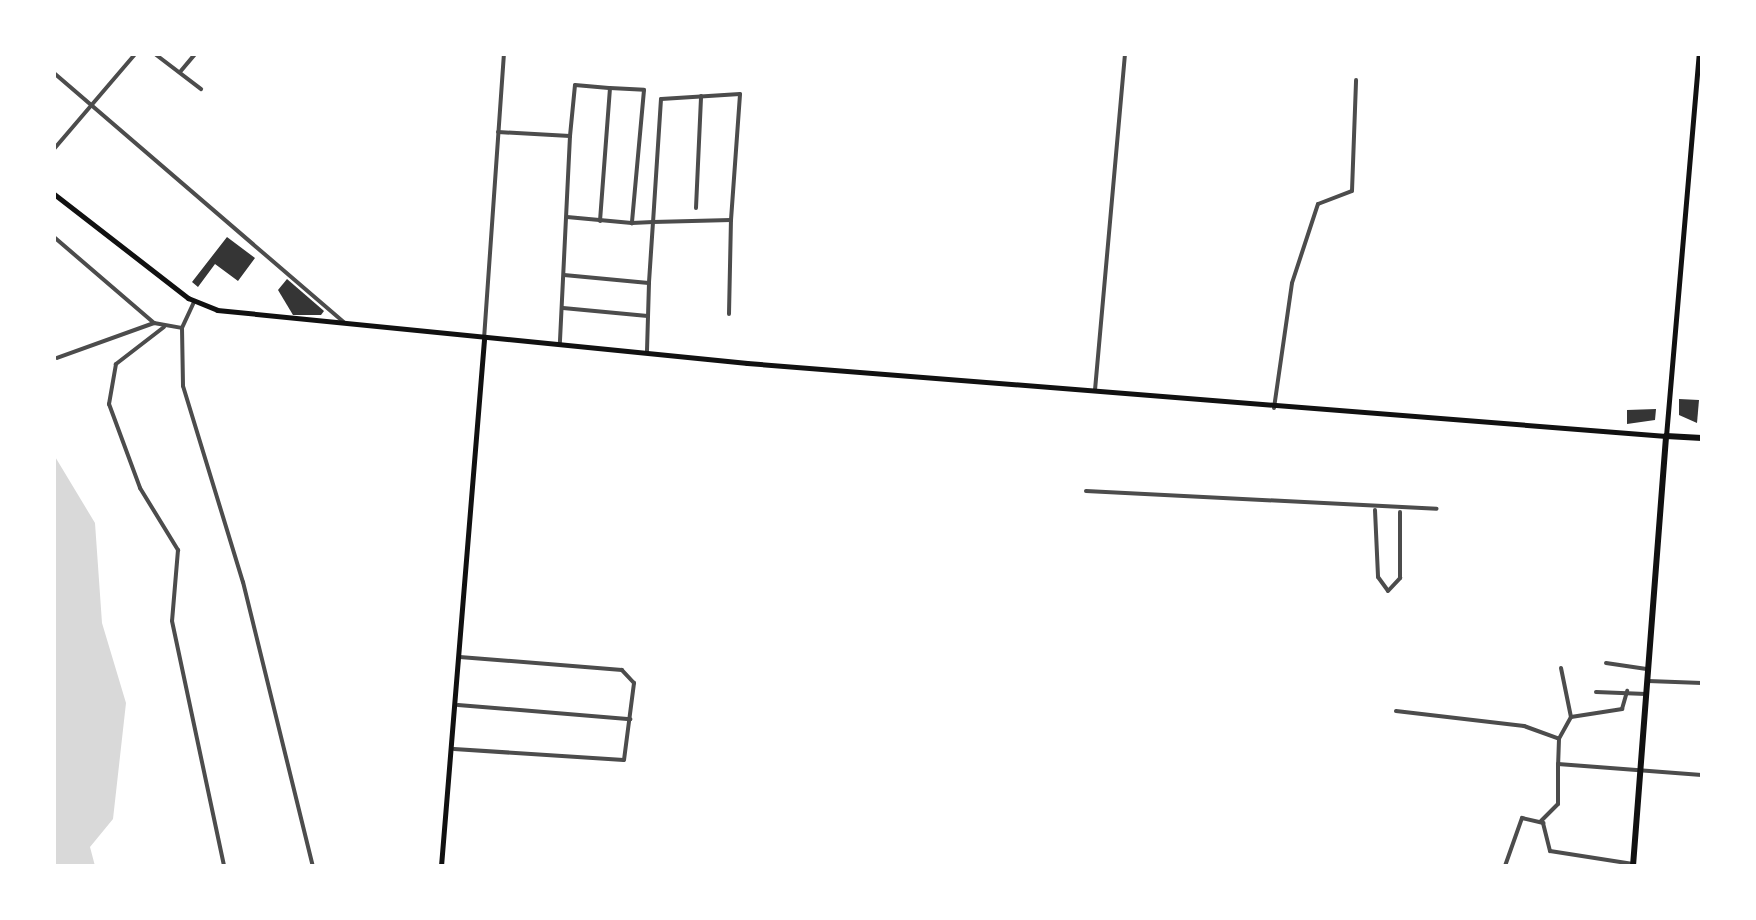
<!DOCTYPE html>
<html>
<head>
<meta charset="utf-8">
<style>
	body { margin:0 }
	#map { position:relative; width:1756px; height:920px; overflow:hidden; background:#fff; font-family:"Public Sans",sans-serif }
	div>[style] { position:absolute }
	.water>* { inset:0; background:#d9d9d9 }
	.building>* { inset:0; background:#353535 }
	.minor>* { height:4px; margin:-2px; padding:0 2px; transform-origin:2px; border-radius:2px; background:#4c4c4c }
	.secondary>* { height:5px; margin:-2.5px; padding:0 2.5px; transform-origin:2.5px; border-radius:2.5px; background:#111 }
	.primary>* { height:6px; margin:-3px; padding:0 3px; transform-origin:3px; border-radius:3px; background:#111 }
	span { translate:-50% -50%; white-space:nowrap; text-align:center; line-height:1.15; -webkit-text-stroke:8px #fff; paint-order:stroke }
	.frame { position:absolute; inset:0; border:56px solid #fff; pointer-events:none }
</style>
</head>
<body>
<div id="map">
	<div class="water">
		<div style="clip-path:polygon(54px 455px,95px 523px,102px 623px,126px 703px,113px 819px,90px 847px,95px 866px,54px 866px)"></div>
	</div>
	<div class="building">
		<div style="clip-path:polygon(227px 237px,255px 258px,238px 281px,215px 264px,198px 287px,192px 282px)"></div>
		<div style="clip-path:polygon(287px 279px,324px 311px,321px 315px,293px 315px,278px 290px)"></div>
		<div style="clip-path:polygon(1679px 399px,1699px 400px,1697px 423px,1679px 415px)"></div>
		<div style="clip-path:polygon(1656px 409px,1655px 420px,1627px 424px,1627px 410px)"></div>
	</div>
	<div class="minor">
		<div style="left:155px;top:54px;width:58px;rotate:37.3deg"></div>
		<div style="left:180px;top:72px;width:23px;rotate:-50deg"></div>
		<div style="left:54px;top:73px;width:382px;rotate:40.7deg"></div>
		<div style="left:498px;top:132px;width:72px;rotate:3.2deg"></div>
		<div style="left:570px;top:136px;width:208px;rotate:92.8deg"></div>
		<div style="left:570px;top:136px;width:51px;rotate:-84.4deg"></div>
		<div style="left:575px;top:85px;width:34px;rotate:5deg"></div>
		<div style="left:54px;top:149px;width:125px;rotate:-49.5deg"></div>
		<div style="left:696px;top:208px;width:112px;rotate:-87.4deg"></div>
		<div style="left:567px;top:217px;width:65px;rotate:5.3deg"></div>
		<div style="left:632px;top:223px;width:21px;rotate:-3deg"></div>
		<div style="left:653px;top:222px;width:78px;rotate:-1.5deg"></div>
		<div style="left:731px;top:220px;width:126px;rotate:-85.9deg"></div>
		<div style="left:740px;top:94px;width:79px;rotate:176.4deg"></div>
		<div style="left:661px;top:99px;width:123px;rotate:93.7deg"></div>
		<div style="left:653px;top:222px;width:61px;rotate:93.8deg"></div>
		<div style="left:649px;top:283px;width:69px;rotate:91.7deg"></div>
		<div style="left:600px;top:221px;width:133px;rotate:-85.7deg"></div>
		<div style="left:610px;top:88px;width:34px;rotate:3deg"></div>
		<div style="left:644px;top:90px;width:134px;rotate:95.2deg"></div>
		<div style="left:54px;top:237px;width:132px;rotate:40.7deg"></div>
		<div style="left:154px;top:323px;width:103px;rotate:160.2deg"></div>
		<div style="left:564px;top:275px;width:85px;rotate:5.4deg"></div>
		<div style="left:194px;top:302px;width:29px;rotate:115deg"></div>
		<div style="left:182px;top:328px;width:58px;rotate:89deg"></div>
		<div style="left:183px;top:386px;width:205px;rotate:73deg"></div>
		<div style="left:243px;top:582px;width:292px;rotate:76.2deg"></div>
		<div style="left:563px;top:308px;width:85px;rotate:5.4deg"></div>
		<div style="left:729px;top:314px;width:93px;rotate:-88.8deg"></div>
		<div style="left:154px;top:323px;width:28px;rotate:10deg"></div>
		<div style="left:164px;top:327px;width:61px;rotate:142.4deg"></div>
		<div style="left:116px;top:364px;width:41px;rotate:99.9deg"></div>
		<div style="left:109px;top:404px;width:90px;rotate:69.7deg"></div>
		<div style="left:140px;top:488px;width:73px;rotate:58.5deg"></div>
		<div style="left:178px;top:550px;width:71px;rotate:94.8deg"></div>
		<div style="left:172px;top:621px;width:250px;rotate:78deg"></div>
		<div style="left:484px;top:339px;width:286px;rotate:-86deg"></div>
		<div style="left:1095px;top:390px;width:337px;rotate:-84.9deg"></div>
		<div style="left:1274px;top:408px;width:126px;rotate:-81.8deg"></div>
		<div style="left:1292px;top:283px;width:83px;rotate:-71.8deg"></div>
		<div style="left:1318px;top:204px;width:36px;rotate:-21deg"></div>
		<div style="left:1352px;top:191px;width:111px;rotate:-87.9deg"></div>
		<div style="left:1086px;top:491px;width:351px;rotate:2.9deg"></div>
		<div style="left:1375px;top:510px;width:67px;rotate:87.4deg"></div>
		<div style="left:1378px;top:577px;width:17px;rotate:54deg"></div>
		<div style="left:1388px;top:591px;width:18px;rotate:-47deg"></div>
		<div style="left:1400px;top:578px;width:66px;rotate:-90deg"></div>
		<div style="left:1606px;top:663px;width:41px;rotate:8.3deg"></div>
		<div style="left:1561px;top:668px;width:50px;rotate:78.5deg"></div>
		<div style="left:1571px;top:717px;width:52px;rotate:-8.9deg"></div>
		<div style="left:1622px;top:709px;width:19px;rotate:-74deg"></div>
		<div style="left:1648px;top:681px;width:54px;rotate:2.1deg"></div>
		<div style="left:1596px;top:692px;width:50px;rotate:2.3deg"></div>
		<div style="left:458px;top:705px;width:173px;rotate:4.7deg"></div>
		<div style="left:1396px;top:711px;width:129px;rotate:6.7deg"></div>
		<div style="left:1524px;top:726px;width:37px;rotate:20deg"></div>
		<div style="left:1571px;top:717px;width:25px;rotate:119deg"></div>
		<div style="left:1559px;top:739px;width:25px;rotate:92deg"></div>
		<div style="left:1558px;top:764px;width:144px;rotate:4.4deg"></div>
		<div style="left:454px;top:749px;width:170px;rotate:3.7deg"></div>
		<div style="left:624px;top:760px;width:78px;rotate:-82.6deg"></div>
		<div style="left:634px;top:683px;width:18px;rotate:-133deg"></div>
		<div style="left:622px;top:670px;width:163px;rotate:-175.4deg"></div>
		<div style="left:1541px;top:821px;width:24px;rotate:-45deg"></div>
		<div style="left:1558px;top:804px;width:40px;rotate:-90deg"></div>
		<div style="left:1505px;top:866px;width:51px;rotate:-70.5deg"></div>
		<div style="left:1522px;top:818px;width:22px;rotate:13deg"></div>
		<div style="left:1543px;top:823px;width:29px;rotate:76deg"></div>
		<div style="left:1550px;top:851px;width:84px;rotate:8.9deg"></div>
	</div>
	<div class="secondary">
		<div style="left:54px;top:194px;width:170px;rotate:37.8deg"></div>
		<div style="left:188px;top:298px;width:31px;rotate:22deg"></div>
		<div style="left:217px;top:310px;width:533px;rotate:5.71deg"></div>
		<div style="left:747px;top:363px;width:922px;rotate:4.54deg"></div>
		<div style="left:1666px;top:436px;width:383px;rotate:-85.1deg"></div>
		<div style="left:441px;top:866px;width:528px;rotate:-85.33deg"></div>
	</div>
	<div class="primary">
		<div style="left:1633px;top:866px;width:431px;rotate:-85.6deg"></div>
		<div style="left:1666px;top:436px;width:36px;rotate:3deg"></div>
	</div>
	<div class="frame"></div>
</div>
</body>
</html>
